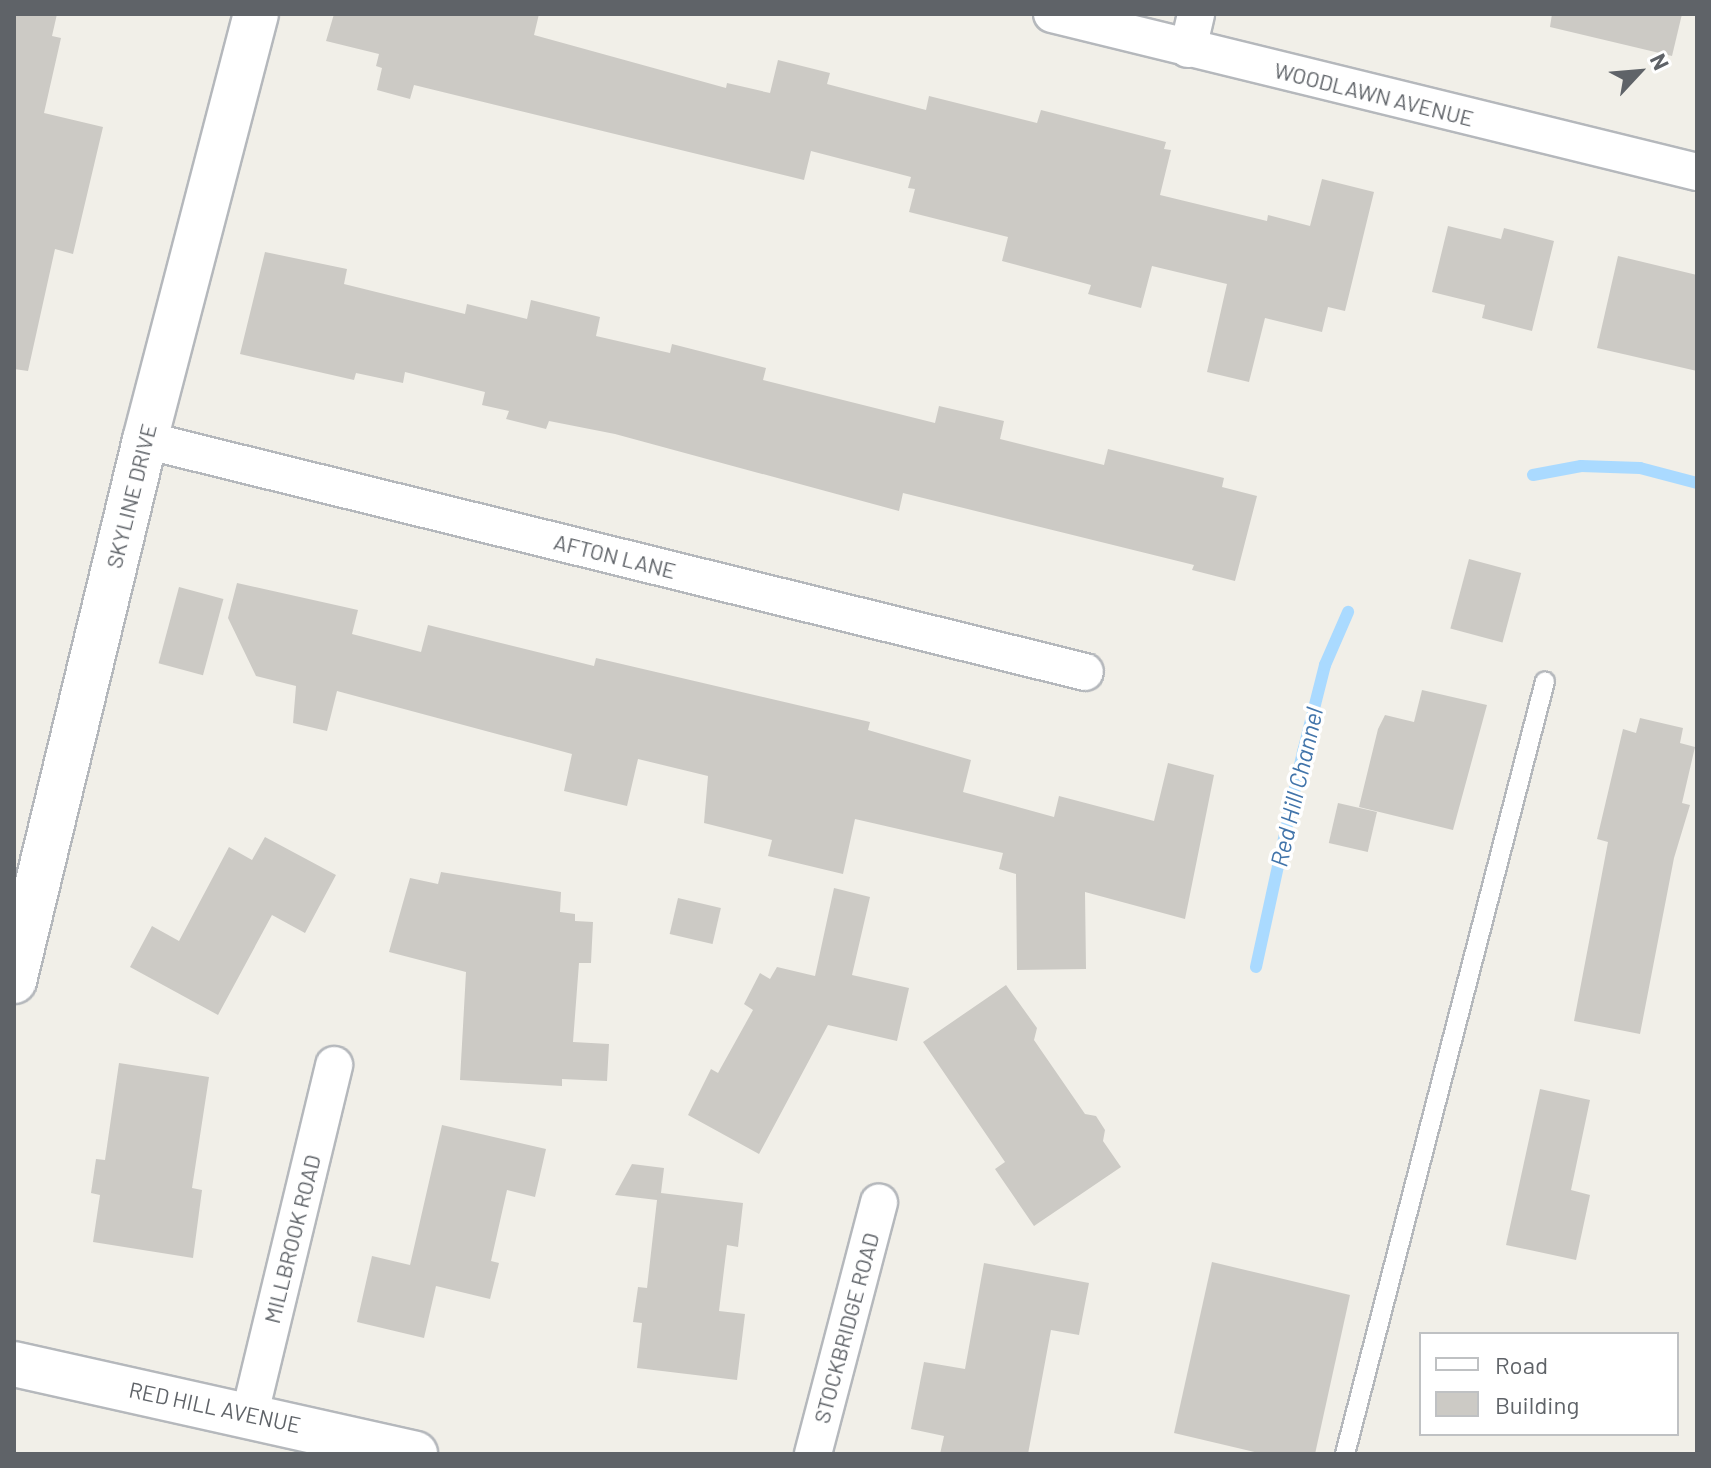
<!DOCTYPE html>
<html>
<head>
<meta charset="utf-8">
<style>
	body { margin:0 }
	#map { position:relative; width:1711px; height:1468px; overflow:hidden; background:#f1efe8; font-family:Barlow,sans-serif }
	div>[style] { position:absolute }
	.stream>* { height:12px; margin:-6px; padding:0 6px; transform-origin:6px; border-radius:6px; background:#aadaff }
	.building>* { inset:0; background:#cccac5; transform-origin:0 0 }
	.roads { filter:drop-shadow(2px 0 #b5b8bc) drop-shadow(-2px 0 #b5b8bc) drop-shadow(0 2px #b5b8bc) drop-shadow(0 -2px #b5b8bc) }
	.service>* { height:18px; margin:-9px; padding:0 9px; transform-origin:9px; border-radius:9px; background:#fff }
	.minor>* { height:36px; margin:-18px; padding:0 18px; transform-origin:18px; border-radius:18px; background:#fff }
	.tertiary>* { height:44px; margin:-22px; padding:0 22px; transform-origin:22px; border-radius:22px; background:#fff }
	.secondary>* { height:44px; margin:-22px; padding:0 22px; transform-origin:22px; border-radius:22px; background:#fff }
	span { translate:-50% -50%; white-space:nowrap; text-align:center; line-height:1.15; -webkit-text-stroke:7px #fff; paint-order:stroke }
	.street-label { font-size:22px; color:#5f6368 }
	.water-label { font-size:24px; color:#4174aa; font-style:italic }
	.frame { position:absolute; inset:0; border:16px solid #5f6368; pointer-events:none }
	.legend { position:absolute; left:1419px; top:1332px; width:260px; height:104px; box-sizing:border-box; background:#fff; border:2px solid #bfc1c3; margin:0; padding:10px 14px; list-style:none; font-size:24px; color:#5f6368 }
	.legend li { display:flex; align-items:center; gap:16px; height:40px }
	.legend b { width:40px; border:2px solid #bfc1c3 }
	.north { position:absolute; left:1599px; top:32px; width:80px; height:80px; -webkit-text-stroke:6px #fff; paint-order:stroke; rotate:64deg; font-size:22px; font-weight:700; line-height:32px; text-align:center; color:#5f6368 }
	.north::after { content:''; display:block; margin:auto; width:28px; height:36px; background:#5f6368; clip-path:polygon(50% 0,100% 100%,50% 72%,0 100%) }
</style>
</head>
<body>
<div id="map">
	<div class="stream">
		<div style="left:1533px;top:475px;width:49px;rotate:-10.6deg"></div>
		<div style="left:1581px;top:466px;width:59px;rotate:1.9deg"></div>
		<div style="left:1640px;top:468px;width:59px;rotate:14.7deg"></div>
		<div style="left:1256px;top:967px;width:220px;rotate:-77.7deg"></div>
		<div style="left:1303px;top:752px;width:90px;rotate:-75.8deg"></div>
		<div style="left:1325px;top:665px;width:58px;rotate:-66.5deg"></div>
	</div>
	<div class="building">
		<div style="clip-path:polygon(14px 14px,57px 14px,52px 36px,61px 38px,44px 113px,103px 127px,73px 254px,55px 249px,28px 371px,14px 369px)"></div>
		<div style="clip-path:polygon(334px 14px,539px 14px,534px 35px,726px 88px,727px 83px,770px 93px,778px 60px,830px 73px,827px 84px,926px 110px,929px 96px,1037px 123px,1041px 110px,1166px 142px,1164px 149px,1171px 150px,1160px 195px,1267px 221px,1268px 215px,1310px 226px,1322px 179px,1374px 192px,1345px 311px,1328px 307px,1322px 332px,1265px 318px,1249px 382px,1207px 372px,1227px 284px,1152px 266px,1141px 308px,1088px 294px,1091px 285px,1002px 261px,1008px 237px,909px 212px,915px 189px,908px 188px,911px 177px,811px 151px,804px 180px,414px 85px,410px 99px,377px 90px,382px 68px,376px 66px,379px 54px,326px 41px)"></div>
		<div style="clip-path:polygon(1552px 14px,1682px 14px,1672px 56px,1550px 27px)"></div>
		<div style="clip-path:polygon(1448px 226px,1501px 239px,1504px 228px,1554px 241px,1532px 331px,1482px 318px,1485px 305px,1432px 292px)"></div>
		<div style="clip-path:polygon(265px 252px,347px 269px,344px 284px,465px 314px,467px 304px,527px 319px,531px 300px,600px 317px,596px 336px,670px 353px,672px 344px,766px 368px,763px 380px,935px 423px,939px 406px,1004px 421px,1000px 439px,1104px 465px,1108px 449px,1224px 478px,1222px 487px,1257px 496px,1235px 581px,1192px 570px,1194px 565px,903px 493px,899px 511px,615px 434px,549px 421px,546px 429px,506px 419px,509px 411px,482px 405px,485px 392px,405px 372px,403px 383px,356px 373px,354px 380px,240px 354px)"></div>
		<div style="clip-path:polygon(1618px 256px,1697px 275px,1697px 371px,1597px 348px)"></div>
		<div style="left:1469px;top:559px;width:54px;height:72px;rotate:15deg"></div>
		<div style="clip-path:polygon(237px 583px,358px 610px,352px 634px,421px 652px,428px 625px,594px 666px,596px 658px,870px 722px,868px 730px,971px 760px,963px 792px,1054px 817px,1059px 796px,1154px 821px,1168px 763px,1214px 775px,1185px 919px,1085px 892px,1086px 969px,1017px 970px,1016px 874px,999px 869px,1003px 853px,855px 819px,843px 874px,768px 856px,772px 840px,704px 823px,708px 776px,638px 759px,627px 806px,564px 791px,572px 754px,337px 691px,327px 731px,293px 723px,296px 686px,256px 676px,228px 618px)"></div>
		<div style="left:179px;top:587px;width:46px;height:79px;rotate:15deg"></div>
		<div style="clip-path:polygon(1422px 690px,1487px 705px,1453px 830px,1359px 807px,1378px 729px,1385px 715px,1414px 722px)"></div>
		<div style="clip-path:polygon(1640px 718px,1683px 728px,1680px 743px,1695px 747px,1682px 803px,1690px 805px,1674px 858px,1640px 1034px,1574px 1021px,1608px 842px,1597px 839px,1623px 729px,1636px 733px)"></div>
		<div style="left:1338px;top:803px;width:40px;height:41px;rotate:13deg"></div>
		<div style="clip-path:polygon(265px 837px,336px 875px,305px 933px,272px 915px,218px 1015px,130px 967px,152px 926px,179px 941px,229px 847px,252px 860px)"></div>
		<div style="clip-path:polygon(441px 872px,561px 892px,560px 912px,575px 914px,575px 921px,593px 922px,591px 963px,579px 963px,573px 1042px,609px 1044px,607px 1081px,562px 1079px,562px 1086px,460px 1080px,466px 972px,389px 952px,410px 878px,438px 884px)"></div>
		<div style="clip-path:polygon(834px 888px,870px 897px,852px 975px,909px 988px,897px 1041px,828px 1025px,759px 1154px,688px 1115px,711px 1069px,718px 1073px,753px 1010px,744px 1004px,760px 973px,770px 979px,777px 967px,815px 976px)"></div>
		<div style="left:678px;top:898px;width:44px;height:37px;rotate:13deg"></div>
		<div style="clip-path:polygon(1006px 985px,1037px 1028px,1034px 1040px,1085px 1114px,1096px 1116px,1105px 1130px,1103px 1141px,1121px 1167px,1034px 1226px,995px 1169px,1005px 1162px,923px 1042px)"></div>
		<div style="clip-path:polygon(119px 1063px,209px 1077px,192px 1188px,202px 1190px,193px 1258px,93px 1242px,100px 1195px,91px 1193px,96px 1159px,105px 1160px)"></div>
		<div style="clip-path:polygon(1540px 1089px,1590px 1100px,1571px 1190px,1590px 1195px,1576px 1260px,1506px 1245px)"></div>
		<div style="clip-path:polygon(442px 1125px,546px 1149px,535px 1197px,507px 1190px,491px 1261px,499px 1263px,490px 1299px,436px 1286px,424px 1338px,357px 1322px,372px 1256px,410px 1265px)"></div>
		<div style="clip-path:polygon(632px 1164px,664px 1168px,661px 1193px,743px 1203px,738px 1247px,727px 1245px,719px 1311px,745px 1314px,737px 1380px,637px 1368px,642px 1323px,633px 1322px,638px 1287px,647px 1288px,657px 1200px,615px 1195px)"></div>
		<div style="clip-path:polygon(1212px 1262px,1350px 1295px,1315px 1454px,1263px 1454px,1174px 1433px)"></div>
		<div style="clip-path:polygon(984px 1263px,1089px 1283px,1079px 1335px,1051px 1330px,1028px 1454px,940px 1454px,944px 1436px,911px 1429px,924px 1362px,965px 1369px)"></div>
	</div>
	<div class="roads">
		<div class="service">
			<div style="left:1345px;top:1454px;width:798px;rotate:-75.49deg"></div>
		</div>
		<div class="minor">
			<div style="left:1052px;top:14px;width:664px;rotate:13.76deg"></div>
			<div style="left:1188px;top:49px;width:36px;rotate:-77deg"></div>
			<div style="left:145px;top:440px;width:968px;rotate:13.86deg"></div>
			<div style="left:250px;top:1413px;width:358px;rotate:-76.4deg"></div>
			<div style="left:813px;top:1454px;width:260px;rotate:-75.3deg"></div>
		</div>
		<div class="tertiary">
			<div style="left:14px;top:981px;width:557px;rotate:-76.39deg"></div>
			<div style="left:145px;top:440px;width:440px;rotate:-75.4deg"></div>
		</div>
		<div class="secondary">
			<div style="left:14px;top:1364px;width:411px;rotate:12.6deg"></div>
		</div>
	</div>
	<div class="street-label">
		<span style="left:1374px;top:94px;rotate:14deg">WOODLAWN AVENUE</span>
		<span style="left:131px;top:496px;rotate:-76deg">SKYLINE DRIVE</span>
		<span style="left:615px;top:556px;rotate:14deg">AFTON LANE</span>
		<span style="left:292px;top:1239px;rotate:-76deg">MILLBROOK ROAD</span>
		<span style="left:846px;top:1328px;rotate:-75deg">STOCKBRIDGE ROAD</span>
		<span style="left:215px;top:1407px;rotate:12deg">RED HILL AVENUE</span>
	</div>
	<div class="water-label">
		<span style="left:1296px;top:787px;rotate:-77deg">Red Hill Channel</span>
	</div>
	<div class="frame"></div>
	<ul class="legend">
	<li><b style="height:10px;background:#fff"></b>Road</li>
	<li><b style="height:22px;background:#cccac5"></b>Building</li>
	</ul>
	<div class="north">N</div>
</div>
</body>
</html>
